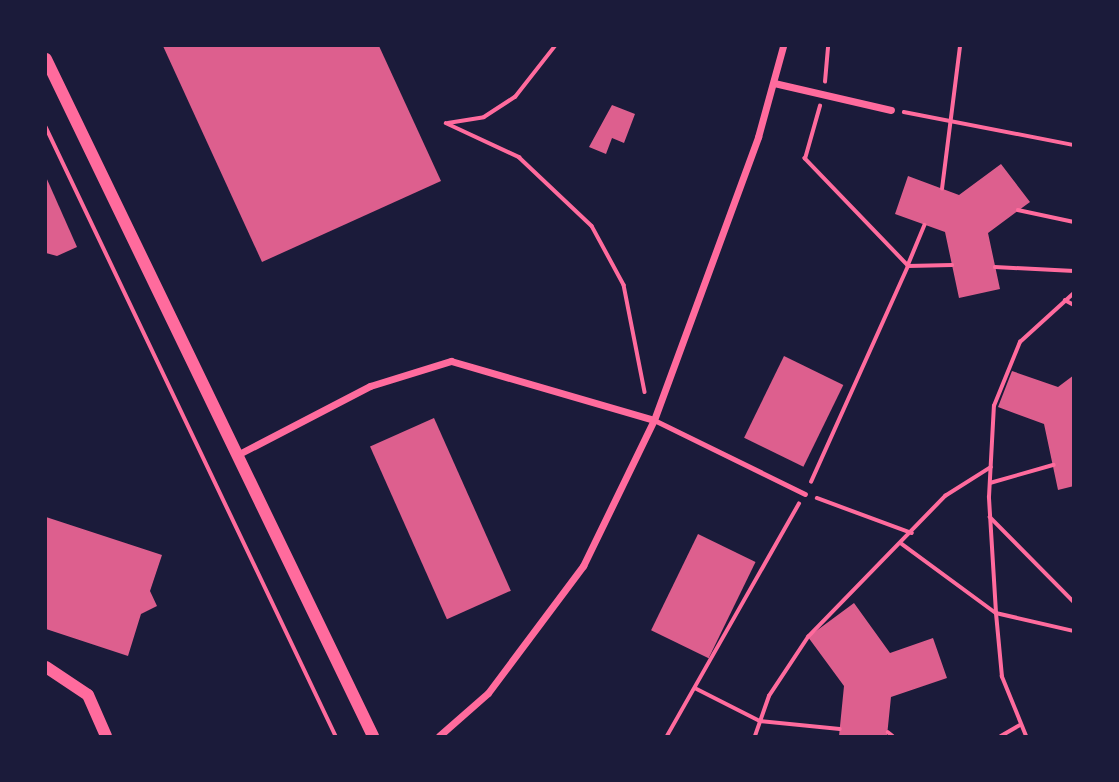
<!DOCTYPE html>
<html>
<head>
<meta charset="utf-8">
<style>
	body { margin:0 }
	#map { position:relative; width:1119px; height:782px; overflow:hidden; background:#1b1b3a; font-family:"Public Sans",sans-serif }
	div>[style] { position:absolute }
	.building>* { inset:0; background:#dd5f8e; transform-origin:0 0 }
	.path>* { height:3.5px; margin:-1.75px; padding:0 1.75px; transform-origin:1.75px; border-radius:1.75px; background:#ff6b9d }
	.service>* { height:5px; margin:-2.5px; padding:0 2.5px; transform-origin:2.5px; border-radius:2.5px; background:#ff6b9d }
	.minor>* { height:7px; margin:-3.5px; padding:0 3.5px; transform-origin:3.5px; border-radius:3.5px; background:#ff6b9d }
	.tertiary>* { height:12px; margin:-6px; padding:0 6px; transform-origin:6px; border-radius:6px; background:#ff6b9d }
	span { translate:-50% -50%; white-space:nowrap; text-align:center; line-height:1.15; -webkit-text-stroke:6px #1b1b3a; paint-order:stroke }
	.frame { position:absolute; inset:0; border:47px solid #1b1b3a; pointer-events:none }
</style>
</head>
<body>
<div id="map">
	<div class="building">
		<div style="clip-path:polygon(163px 46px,379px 46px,441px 181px,262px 262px)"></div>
		<div style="clip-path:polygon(612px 105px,635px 114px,624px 143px,612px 138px,606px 154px,589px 147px)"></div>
		<div style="clip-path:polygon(1001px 164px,1030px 202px,988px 233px,1000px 289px,959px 298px,945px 232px,895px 214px,908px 176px,959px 195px)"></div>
		<div style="clip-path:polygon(46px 177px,77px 247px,57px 256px,46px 253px)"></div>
		<div style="left:784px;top:356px;width:66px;height:91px;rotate:26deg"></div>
		<div style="clip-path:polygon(1012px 371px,1058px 387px,1074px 375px,1074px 486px,1058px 490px,1044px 424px,998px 407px)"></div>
		<div style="left:434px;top:418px;width:189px;height:70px;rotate:66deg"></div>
		<div style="clip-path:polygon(46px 517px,162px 555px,150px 591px,157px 606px,141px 614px,128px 656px,46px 629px)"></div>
		<div style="left:698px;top:534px;width:64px;height:107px;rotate:26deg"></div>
		<div style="clip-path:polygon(854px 603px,890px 653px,933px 638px,947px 678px,891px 697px,887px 736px,839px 736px,844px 686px,808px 637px)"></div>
	</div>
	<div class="path">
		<div style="left:825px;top:82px;width:36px;rotate:-85deg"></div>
		<div style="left:904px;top:112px;width:173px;rotate:11deg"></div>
		<div style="left:446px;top:123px;width:81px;rotate:25deg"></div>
		<div style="left:519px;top:157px;width:100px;rotate:43.4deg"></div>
		<div style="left:592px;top:226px;width:67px;rotate:61.5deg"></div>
		<div style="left:624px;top:285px;width:109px;rotate:78.9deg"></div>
		<div style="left:448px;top:123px;width:36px;rotate:-9deg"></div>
		<div style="left:484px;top:117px;width:37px;rotate:-33deg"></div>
		<div style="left:515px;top:97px;width:65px;rotate:-51.9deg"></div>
		<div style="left:46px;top:127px;width:675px;rotate:64.54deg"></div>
		<div style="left:942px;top:189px;width:144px;rotate:-82.8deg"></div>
		<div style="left:1018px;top:210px;width:57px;rotate:12.1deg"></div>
		<div style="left:925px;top:225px;width:44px;rotate:112.5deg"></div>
		<div style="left:908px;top:266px;width:44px;rotate:-1.3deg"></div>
		<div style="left:995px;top:267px;width:79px;rotate:2.9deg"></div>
		<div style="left:1065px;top:300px;width:10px;rotate:29deg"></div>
		<div style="left:811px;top:482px;width:237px;rotate:-65.8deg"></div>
		<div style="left:908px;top:266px;width:149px;rotate:-133.9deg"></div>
		<div style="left:805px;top:159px;width:55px;rotate:-74.2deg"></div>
		<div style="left:990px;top:483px;width:66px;rotate:-15.9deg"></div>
		<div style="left:817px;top:498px;width:101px;rotate:20.2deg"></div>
		<div style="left:990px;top:517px;width:120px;rotate:45.3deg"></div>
		<div style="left:902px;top:544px;width:117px;rotate:36.3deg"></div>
		<div style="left:996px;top:613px;width:80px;rotate:13deg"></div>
		<div style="left:695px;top:688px;width:73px;rotate:26.9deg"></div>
		<div style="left:760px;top:721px;width:80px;rotate:5.7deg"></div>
		<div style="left:888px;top:732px;width:6px;rotate:39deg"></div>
		<div style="left:667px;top:736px;width:267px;rotate:-60.4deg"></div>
		<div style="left:755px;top:736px;width:42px;rotate:-70.7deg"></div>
		<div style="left:769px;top:696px;width:71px;rotate:-56.5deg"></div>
		<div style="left:808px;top:637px;width:197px;rotate:-45.8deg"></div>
		<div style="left:945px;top:496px;width:54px;rotate:-32.2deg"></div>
		<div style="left:1001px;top:736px;width:22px;rotate:-30deg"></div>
		<div style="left:1026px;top:736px;width:64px;rotate:-112.1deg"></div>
		<div style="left:1002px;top:677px;width:64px;rotate:-95.4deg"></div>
		<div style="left:996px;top:613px;width:116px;rotate:-93.5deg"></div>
		<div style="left:989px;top:497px;width:91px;rotate:-86.9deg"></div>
		<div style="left:994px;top:406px;width:69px;rotate:-67.9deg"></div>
		<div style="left:1020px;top:342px;width:73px;rotate:-42.2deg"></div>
	</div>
	<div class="service">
		<div style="left:654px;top:420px;width:168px;rotate:26.1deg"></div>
	</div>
	<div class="minor">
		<div style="left:774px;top:83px;width:120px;rotate:13deg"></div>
		<div style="left:237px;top:455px;width:150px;rotate:-27.4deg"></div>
		<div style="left:370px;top:386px;width:85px;rotate:-17.2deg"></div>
		<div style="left:451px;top:361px;width:211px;rotate:16.2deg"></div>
		<div style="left:439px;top:736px;width:65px;rotate:-41.3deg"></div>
		<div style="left:488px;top:693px;width:159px;rotate:-53.2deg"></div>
		<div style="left:583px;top:566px;width:162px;rotate:-64.1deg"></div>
		<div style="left:654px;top:420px;width:302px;rotate:-69.8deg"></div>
		<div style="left:758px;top:137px;width:94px;rotate:-74.6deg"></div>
	</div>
	<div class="tertiary">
		<div style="left:46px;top:59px;width:752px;rotate:64.22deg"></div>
		<div style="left:46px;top:667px;width:50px;rotate:33.7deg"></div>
		<div style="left:88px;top:695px;width:45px;rotate:66.3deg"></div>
	</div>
	<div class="frame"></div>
</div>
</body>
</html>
